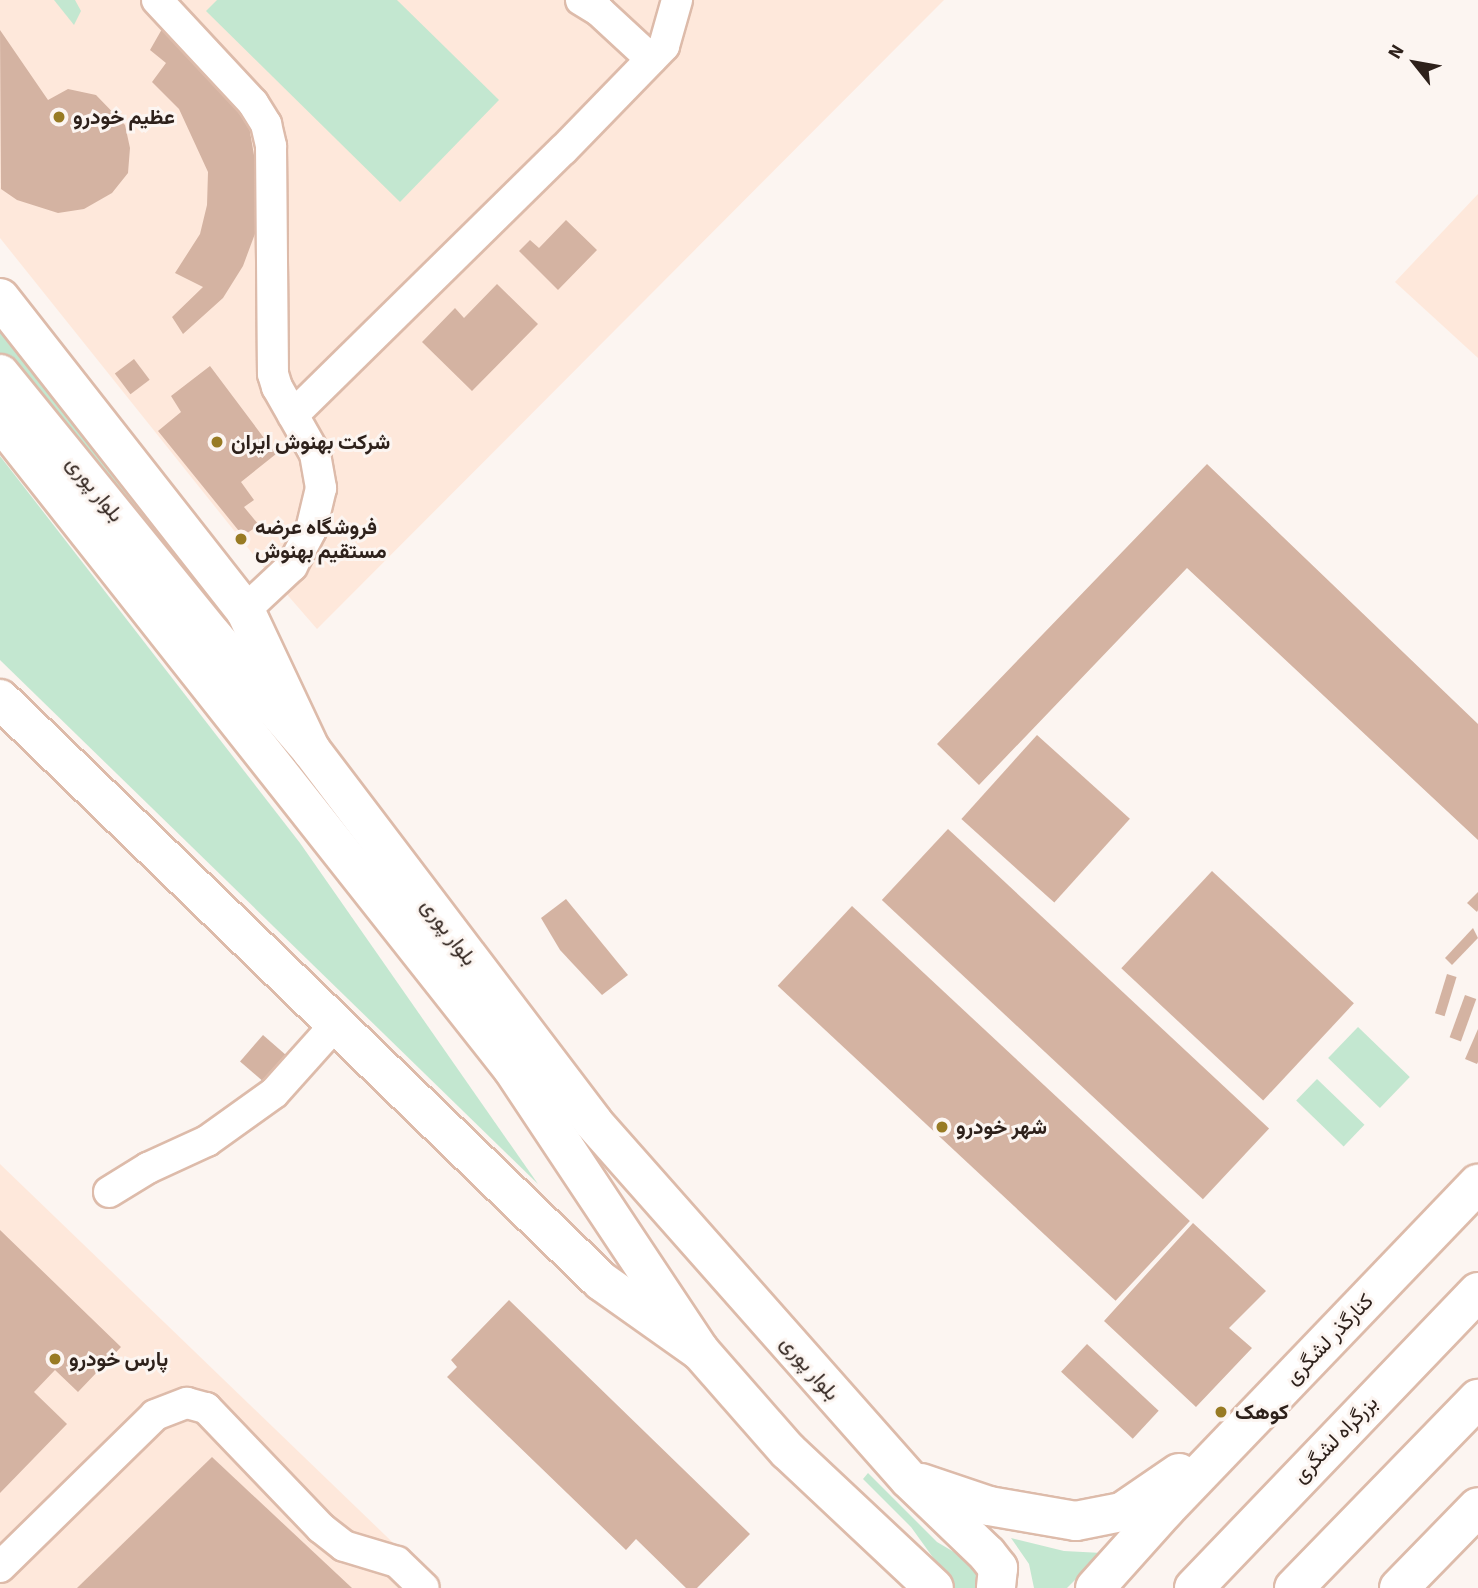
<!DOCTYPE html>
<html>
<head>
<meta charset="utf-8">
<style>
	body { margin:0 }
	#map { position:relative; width:1478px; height:1588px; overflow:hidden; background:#fcf5f1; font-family:"Source Sans 3",Vazirmatn,sans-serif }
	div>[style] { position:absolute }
	.industrial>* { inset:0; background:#fee8db }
	.green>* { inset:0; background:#c3e7d0; transform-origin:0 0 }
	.building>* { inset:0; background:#d4b3a2; transform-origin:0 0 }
	.roads { filter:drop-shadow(2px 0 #dba) drop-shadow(-2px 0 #dba) drop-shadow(0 2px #dba) drop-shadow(0 -2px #dba) }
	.minor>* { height:30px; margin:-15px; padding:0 15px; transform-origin:15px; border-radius:15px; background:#fff }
	.major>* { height:38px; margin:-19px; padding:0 19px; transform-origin:19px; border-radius:19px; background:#fff }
	.highway>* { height:38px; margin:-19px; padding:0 19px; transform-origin:19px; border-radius:19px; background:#fff }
	.dots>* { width:19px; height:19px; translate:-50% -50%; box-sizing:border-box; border:4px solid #fcf5f1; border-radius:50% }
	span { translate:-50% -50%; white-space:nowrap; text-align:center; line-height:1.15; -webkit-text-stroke:6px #fcf5f1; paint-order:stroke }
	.poi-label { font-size:21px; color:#2e211b; font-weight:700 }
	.left { translate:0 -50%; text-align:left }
	.street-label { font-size:21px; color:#2e211b }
	.north { position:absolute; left:1380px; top:28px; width:70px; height:70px; -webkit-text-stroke:5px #fcf5f1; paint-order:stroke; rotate:301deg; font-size:19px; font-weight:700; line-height:28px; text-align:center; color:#2e211b }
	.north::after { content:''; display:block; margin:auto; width:24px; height:32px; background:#2e211b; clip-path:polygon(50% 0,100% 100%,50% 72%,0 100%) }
</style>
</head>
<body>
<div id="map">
	<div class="industrial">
		<div style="clip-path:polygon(0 0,944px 0,317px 629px,264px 568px,0 238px)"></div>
		<div style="clip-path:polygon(1478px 194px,1478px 358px,1395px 282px)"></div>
		<div style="clip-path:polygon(0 1164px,440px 1588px,0 1588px)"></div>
	</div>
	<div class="green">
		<div style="clip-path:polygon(54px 0,75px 0,81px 11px,74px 25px)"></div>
		<div style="clip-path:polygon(217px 0,397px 0,499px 100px,400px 202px,206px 11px)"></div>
		<div style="clip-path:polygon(0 324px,171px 543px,181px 578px,0 357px)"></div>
		<div style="clip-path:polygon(0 456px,300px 843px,538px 1184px,0 660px)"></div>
		<div style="left:1358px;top:1027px;width:72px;height:43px;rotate:44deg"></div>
		<div style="left:1317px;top:1079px;width:66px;height:30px;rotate:44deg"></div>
		<div style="clip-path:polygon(868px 1473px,937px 1542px,976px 1565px,983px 1588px,955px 1588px,911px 1527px,863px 1479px)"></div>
		<div style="clip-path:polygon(1011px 1538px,1064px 1551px,1102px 1553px,1067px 1588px,1034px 1588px,1029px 1564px)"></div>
	</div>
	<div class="building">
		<div style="clip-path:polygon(162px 29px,198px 53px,236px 98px,249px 126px,260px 190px,256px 231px,243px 266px,223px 298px,183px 334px,172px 317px,203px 287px,175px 273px,200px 234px,207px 205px,208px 172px,179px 109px,152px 82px,166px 63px,150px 50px)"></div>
		<div style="clip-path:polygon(0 30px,48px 100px,68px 89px,96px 95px,125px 125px,130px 148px,128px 173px,112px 193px,84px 209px,58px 213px,17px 200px,1px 189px)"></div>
		<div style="clip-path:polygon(566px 220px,597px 250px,558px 290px,519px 251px,530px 240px,539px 248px)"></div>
		<div style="clip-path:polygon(497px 284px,538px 324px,472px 391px,422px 342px,455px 308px,464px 318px)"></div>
		<div style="left:134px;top:359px;width:26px;height:24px;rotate:53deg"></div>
		<div style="clip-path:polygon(210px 366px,276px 454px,241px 482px,254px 500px,244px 507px,259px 525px,243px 536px,158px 431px,181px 412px,171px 396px)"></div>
		<div style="clip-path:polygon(1207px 464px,1478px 724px,1478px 840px,1187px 568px,979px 785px,937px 744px)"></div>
		<div style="left:1037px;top:735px;width:125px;height:113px;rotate:42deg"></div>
		<div style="left:948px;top:829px;width:439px;height:97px;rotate:43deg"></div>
		<div style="left:1212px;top:871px;width:194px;height:133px;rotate:43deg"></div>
		<div style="clip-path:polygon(1478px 892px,1478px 910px,1477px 912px,1467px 903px)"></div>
		<div style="clip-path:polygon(566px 899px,628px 975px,602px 995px,560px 950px,541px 918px)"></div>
		<div style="left:852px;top:906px;width:462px;height:109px;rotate:43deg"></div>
		<div style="clip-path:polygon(1473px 928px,1478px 938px,1452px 965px,1445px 958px)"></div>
		<div style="left:1447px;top:974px;width:10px;height:41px;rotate:17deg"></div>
		<div style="left:1465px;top:995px;width:12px;height:45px;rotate:20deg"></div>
		<div style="clip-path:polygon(1478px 1029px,1478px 1062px,1477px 1064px,1465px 1059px)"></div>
		<div style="left:263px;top:1035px;width:30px;height:35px;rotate:41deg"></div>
		<div style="clip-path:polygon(1193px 1223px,1266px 1291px,1229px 1328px,1252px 1348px,1196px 1407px,1104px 1321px)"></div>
		<div style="clip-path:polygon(0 1230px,121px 1347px,78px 1392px,55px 1370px,34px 1392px,67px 1424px,0 1493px)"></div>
		<div style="clip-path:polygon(509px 1300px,750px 1534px,697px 1588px,686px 1588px,636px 1539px,626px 1550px,447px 1377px,457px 1367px,451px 1360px)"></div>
		<div style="left:1087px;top:1344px;width:98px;height:38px;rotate:43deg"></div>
		<div style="clip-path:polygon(212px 1457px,352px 1588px,77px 1588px)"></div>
	</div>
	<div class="roads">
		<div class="minor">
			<div style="left:157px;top:0;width:141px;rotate:47deg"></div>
			<div style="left:253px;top:103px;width:25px;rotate:58deg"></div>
			<div style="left:266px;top:124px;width:23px;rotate:77deg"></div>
			<div style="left:271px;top:146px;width:228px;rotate:89.5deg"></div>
			<div style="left:273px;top:374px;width:14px;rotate:73deg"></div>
			<div style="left:277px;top:387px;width:77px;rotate:60.4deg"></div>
			<div style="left:315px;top:454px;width:35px;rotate:80deg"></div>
			<div style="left:321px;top:488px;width:43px;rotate:103.4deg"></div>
			<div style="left:311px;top:530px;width:41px;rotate:117.8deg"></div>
			<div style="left:292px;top:566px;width:64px;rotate:136.9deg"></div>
			<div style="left:581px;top:0;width:21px;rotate:31deg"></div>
			<div style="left:599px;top:11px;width:71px;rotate:42.7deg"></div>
			<div style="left:293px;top:415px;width:378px;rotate:-44.5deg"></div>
			<div style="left:563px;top:150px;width:145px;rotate:-45.8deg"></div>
			<div style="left:664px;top:46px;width:48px;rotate:-74.2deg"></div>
			<div style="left:109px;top:1192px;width:46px;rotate:-31.6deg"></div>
			<div style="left:148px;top:1168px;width:65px;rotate:-24.6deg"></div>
			<div style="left:207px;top:1141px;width:82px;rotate:-35.6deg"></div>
			<div style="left:274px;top:1093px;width:91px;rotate:-48.1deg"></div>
			<div style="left:0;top:1567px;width:217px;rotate:-44.4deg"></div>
			<div style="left:155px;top:1415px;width:34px;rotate:-21deg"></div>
			<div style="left:187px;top:1403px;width:20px;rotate:15deg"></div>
			<div style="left:206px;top:1408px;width:166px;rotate:46.2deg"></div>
			<div style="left:321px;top:1528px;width:29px;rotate:38deg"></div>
			<div style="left:344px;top:1546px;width:55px;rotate:16.8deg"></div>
			<div style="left:397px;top:1562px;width:37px;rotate:44deg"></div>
		</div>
		<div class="major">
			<div style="left:0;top:374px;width:338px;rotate:50.9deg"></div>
			<div style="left:213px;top:636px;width:150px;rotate:49.3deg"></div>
			<div style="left:311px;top:750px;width:467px;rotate:52.8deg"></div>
			<div style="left:593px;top:1122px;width:477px;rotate:48.5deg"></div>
			<div style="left:909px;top:1479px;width:108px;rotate:43.9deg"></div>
			<div style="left:987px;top:1554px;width:18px;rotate:52deg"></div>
			<div style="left:998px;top:1568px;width:20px;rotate:96deg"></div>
			<div style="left:0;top:420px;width:826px;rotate:51.69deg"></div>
			<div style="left:512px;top:1068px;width:340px;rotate:56.4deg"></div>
			<div style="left:700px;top:1351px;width:133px;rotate:48.7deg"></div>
			<div style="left:788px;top:1451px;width:200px;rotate:43.2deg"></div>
			<div style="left:921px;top:1483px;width:72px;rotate:18.7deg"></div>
			<div style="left:989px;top:1506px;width:88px;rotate:9.8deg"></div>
			<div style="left:1076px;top:1521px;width:47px;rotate:-11.1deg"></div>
			<div style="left:1122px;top:1512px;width:69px;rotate:-34.4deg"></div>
			<div style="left:1095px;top:1588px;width:105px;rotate:-48.1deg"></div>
			<div style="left:1165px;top:1510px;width:452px;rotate:-46.2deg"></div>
			<div style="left:1399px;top:1588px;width:113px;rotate:-45.7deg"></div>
		</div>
		<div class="highway">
			<div style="left:0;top:298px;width:397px;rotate:51.9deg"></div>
			<div style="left:245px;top:610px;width:155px;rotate:64.8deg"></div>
			<div style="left:0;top:699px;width:837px;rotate:44.08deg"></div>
			<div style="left:601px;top:1281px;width:121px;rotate:35.3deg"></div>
			<div style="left:1194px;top:1588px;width:410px;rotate:-46.2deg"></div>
			<div style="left:1294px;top:1588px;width:264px;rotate:-45.8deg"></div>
		</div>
	</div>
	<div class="dots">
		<div style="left:59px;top:117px;background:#987b24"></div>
		<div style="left:217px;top:442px;background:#987b24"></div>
		<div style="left:241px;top:539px;background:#987b24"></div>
		<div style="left:942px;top:1127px;background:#987b24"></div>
		<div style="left:55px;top:1359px;background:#987b24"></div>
		<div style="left:1221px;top:1412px;background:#987b24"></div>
	</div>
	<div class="poi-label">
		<span class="left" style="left:73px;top:117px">عظیم خودرو</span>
		<span class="left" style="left:231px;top:442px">شرکت بهنوش ایران</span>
		<span class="left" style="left:255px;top:539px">فروشگاه عرضه<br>مستقیم بهنوش</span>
		<span class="left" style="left:956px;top:1127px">شهر خودرو</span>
		<span class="left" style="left:69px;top:1359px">پارس خودرو</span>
		<span class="left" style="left:1235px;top:1412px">کوهک</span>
	</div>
	<div class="street-label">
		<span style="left:95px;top:489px;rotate:51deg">بلوار پوری</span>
		<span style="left:449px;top:932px;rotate:53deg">بلوار پوری</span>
		<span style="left:1329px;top:1339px;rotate:-46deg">کنارگذر لشگری</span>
		<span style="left:810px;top:1368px;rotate:49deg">بلوار پوری</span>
		<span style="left:1335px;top:1439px;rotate:-46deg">بزرگراه لشگری</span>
	</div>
	<div class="north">N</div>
</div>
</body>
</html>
